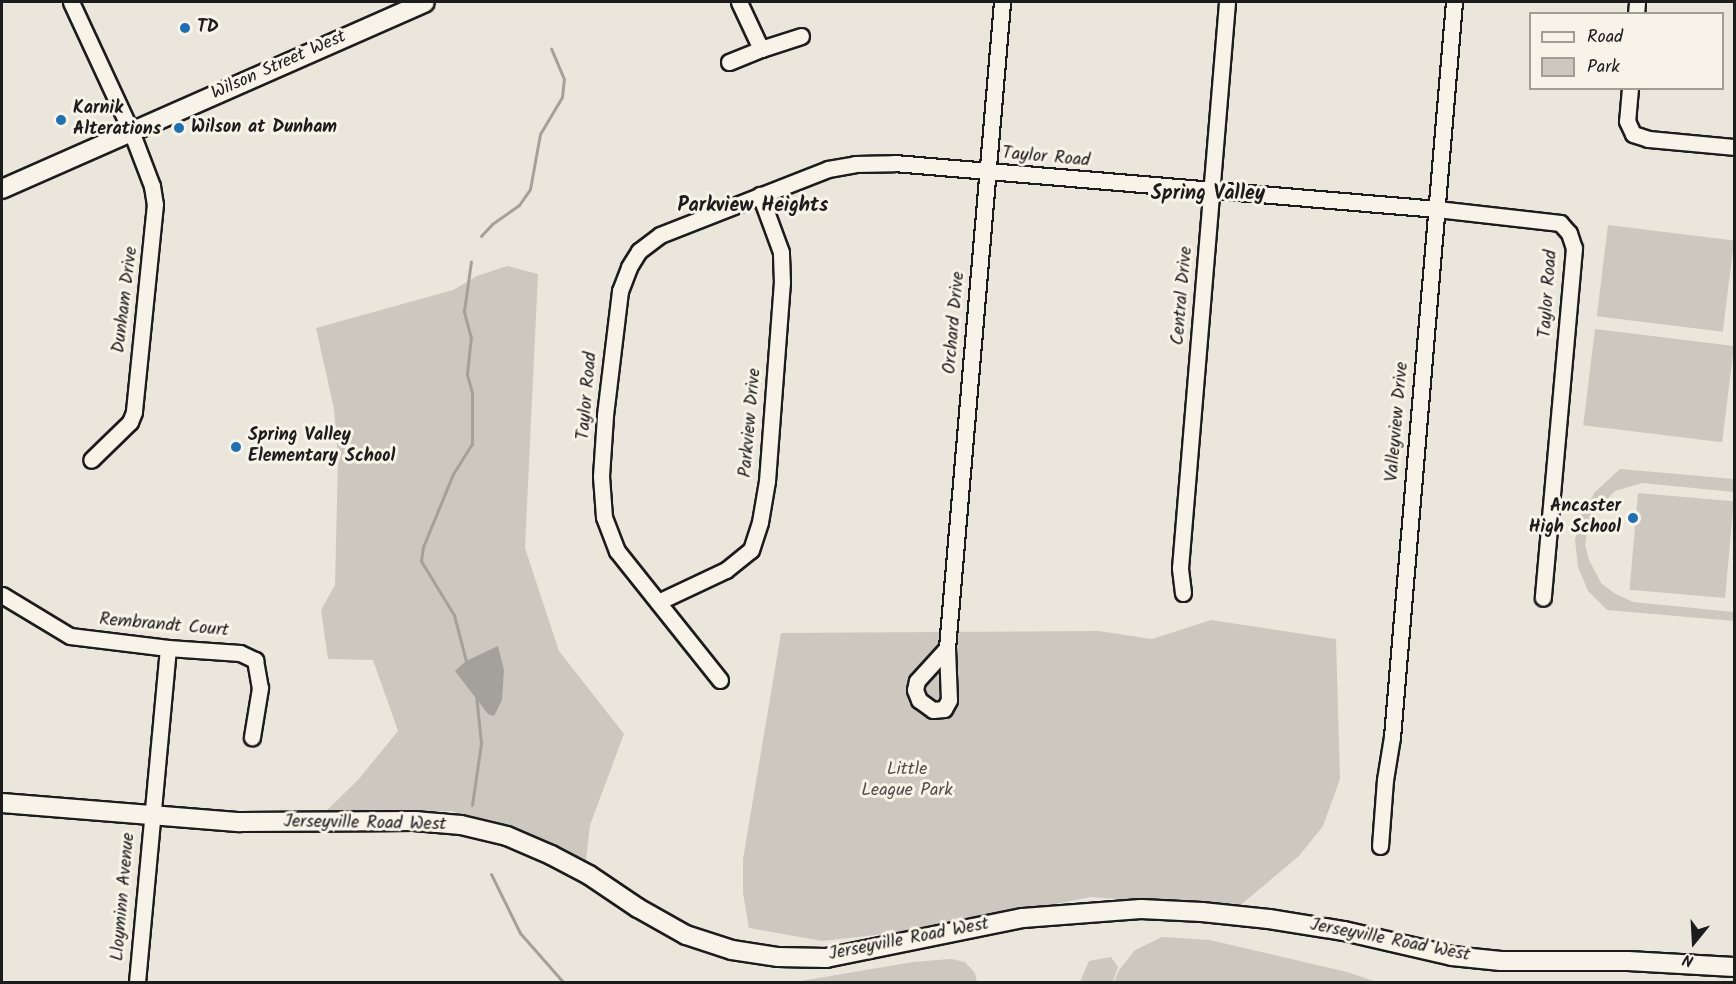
<!DOCTYPE html>
<html>
<head>
<meta charset="utf-8">
<style>
	body { margin:0 }
	#map { position:relative; width:1736px; height:984px; overflow:hidden; background:#eae6dc; font-family:Kalam,sans-serif }
	div>[style] { position:absolute }
	.green>* { inset:0; background:#ccc8c0; transform-origin:0 0 }
	.water>* { inset:0; background:#a3a19a }
	.stream>* { height:3px; margin:-1.5px; padding:0 1.5px; transform-origin:1.5px; border-radius:1.5px; background:#a3a19a }
	.roads { filter:drop-shadow(2px 0 #1c1c1c) drop-shadow(-2px 0 #1c1c1c) drop-shadow(0 2px #1c1c1c) drop-shadow(0 -2px #1c1c1c) }
	.minor>* { height:15px; margin:-7.5px; padding:0 7.5px; transform-origin:7.5px; border-radius:7.5px; background:#f7f3e8 }
	.major>* { height:18px; margin:-9px; padding:0 9px; transform-origin:9px; border-radius:9px; background:#f7f3e8 }
	.dots>* { width:16px; height:16px; translate:-50% -50%; box-sizing:border-box; border:3px solid #f7f3e8; border-radius:50% }
	span { translate:-50% -50%; white-space:nowrap; text-align:center; line-height:1.15; -webkit-text-stroke:6px #f7f3e8; paint-order:stroke }
	.poi-label { font-size:18px; color:#1c1c1c; font-weight:700 }
	.left { translate:0 -50%; text-align:left }
	.right { translate:-100% -50%; text-align:right }
	.street-label { font-size:18px; color:#1c1c1c }
	.park-label { font-size:18px; color:#51504d }
	.neighbourhood-label { font-size:20px; color:#1c1c1c; font-weight:700 }
	.frame { position:absolute; inset:0; border:3px solid #1c1c1c; pointer-events:none }
	.legend { position:absolute; left:1529px; top:12px; width:195px; height:78px; box-sizing:border-box; background:#f7f3e8; border:2px solid #9f9d96; margin:0; padding:8px 10px; list-style:none; font-size:18px; color:#1c1c1c }
	.legend li { display:flex; align-items:center; gap:12px; height:30px }
	.legend b { width:30px; border:2px solid #9f9d96 }
	.north { position:absolute; left:1664px; top:912px; width:60px; height:60px; -webkit-text-stroke:4px #f7f3e8; paint-order:stroke; rotate:198deg; font-size:16px; font-weight:700; line-height:24px; text-align:center; color:#1c1c1c }
	.north::after { content:''; display:block; margin:auto; width:21px; height:27px; background:#1c1c1c; clip-path:polygon(50% 0,100% 100%,50% 72%,0 100%) }
</style>
</head>
<body>
<div id="map">
	<div class="green">
		<div style="left:1608px;top:225px;width:127px;height:92px;rotate:7deg"></div>
		<div style="clip-path:polygon(evenodd,507px 266px,538px 274px,525px 548px,559px 651px,624px 734px,590px 825px,586px 860px,577px 862px,516px 831px,451px 811px,359px 813px,326px 811px,358px 780px,398px 731px,373px 660px,328px 659px,321px 610px,335px 585px,338px 459px,334px 409px,316px 328px,453px 290px,477px 276px,507px 266px,504px 670px,488px 714px,476px 695px,504px 670px)"></div>
		<div style="left:1595px;top:329px;width:140px;height:97px;rotate:7deg"></div>
		<div style="clip-path:polygon(1620px 469px,1734px 479px,1734px 492px,1642px 483px,1615px 491px,1594px 513px,1588px 527px,1585px 545px,1589px 560px,1601px 583px,1614px 593px,1633px 602px,1734px 612px,1734px 621px,1607px 610px,1588px 591px,1578px 567px,1575px 540px,1581px 515px,1595px 492px)"></div>
		<div style="left:1638px;top:493px;width:96px;height:97px;rotate:5deg"></div>
		<div style="clip-path:polygon(1211px 620px,1336px 639px,1340px 779px,1323px 826px,1299px 856px,1237px 908px,1091px 897px,929px 929px,822px 941px,749px 928px,743px 893px,743px 859px,781px 633px,1098px 631px,1152px 639px)"></div>
		<div style="clip-path:polygon(1162px 937px,1210px 940px,1347px 972px,1377px 982px,1114px 982px,1119px 970px,1135px 950px)"></div>
		<div style="clip-path:polygon(1111px 957px,1118px 967px,1113px 982px,1080px 982px,1089px 961px)"></div>
		<div style="clip-path:polygon(951px 959px,965px 962px,975px 973px,977px 982px,795px 982px,913px 962px)"></div>
	</div>
	<div class="water">
		<div style="clip-path:polygon(498px 646px,504px 670px,502px 700px,494px 716px,488px 714px,455px 671px,466px 661px)"></div>
	</div>
	<div class="stream">
		<div style="left:481px;top:236px;width:16px;rotate:-47deg"></div>
		<div style="left:492px;top:224px;width:33px;rotate:-35deg"></div>
		<div style="left:519px;top:205px;width:19px;rotate:-55deg"></div>
		<div style="left:530px;top:189px;width:56px;rotate:-79.7deg"></div>
		<div style="left:540px;top:134px;width:43px;rotate:-59.3deg"></div>
		<div style="left:562px;top:97px;width:18px;rotate:-84deg"></div>
		<div style="left:564px;top:79px;width:33px;rotate:-113deg"></div>
		<div style="left:466px;top:661px;width:48px;rotate:-104.6deg"></div>
		<div style="left:454px;top:615px;width:63px;rotate:-121.4deg"></div>
		<div style="left:421px;top:561px;width:14px;rotate:-82deg"></div>
		<div style="left:423px;top:547px;width:79px;rotate:-67.7deg"></div>
		<div style="left:453px;top:474px;width:36px;rotate:-58deg"></div>
		<div style="left:472px;top:444px;width:51px;rotate:-90deg"></div>
		<div style="left:472px;top:393px;width:20px;rotate:-105deg"></div>
		<div style="left:467px;top:374px;width:36px;rotate:-84deg"></div>
		<div style="left:471px;top:338px;width:28px;rotate:-105deg"></div>
		<div style="left:464px;top:311px;width:50px;rotate:-82deg"></div>
		<div style="left:472px;top:805px;width:63px;rotate:-81.7deg"></div>
		<div style="left:481px;top:743px;width:48px;rotate:-95.9deg"></div>
		<div style="left:491px;top:874px;width:66px;rotate:63.8deg"></div>
		<div style="left:520px;top:933px;width:65px;rotate:48.7deg"></div>
	</div>
	<div class="roads">
		<div class="minor">
			<div style="left:71px;top:2px;width:142px;rotate:65.1deg"></div>
			<div style="left:131px;top:131px;width:59px;rotate:69.1deg"></div>
			<div style="left:152px;top:186px;width:18px;rotate:81deg"></div>
			<div style="left:155px;top:204px;width:209px;rotate:95.8deg"></div>
			<div style="left:134px;top:412px;width:11px;rotate:112deg"></div>
			<div style="left:130px;top:422px;width:54px;rotate:135.7deg"></div>
			<div style="left:739px;top:2px;width:52px;rotate:64.9deg"></div>
			<div style="left:761px;top:49px;width:42px;rotate:-18deg"></div>
			<div style="left:1636px;top:14px;width:12px;rotate:-85deg"></div>
			<div style="left:729px;top:62px;width:35px;rotate:-22deg"></div>
			<div style="left:1630px;top:88px;width:33px;rotate:95deg"></div>
			<div style="left:1627px;top:121px;width:14px;rotate:65deg"></div>
			<div style="left:1633px;top:134px;width:16px;rotate:18deg"></div>
			<div style="left:1648px;top:139px;width:86px;rotate:5.3deg"></div>
			<div style="left:1183px;top:593px;width:25px;rotate:-97deg"></div>
			<div style="left:1180px;top:568px;width:568px;rotate:-85.25deg"></div>
			<div style="left:2px;top:595px;width:79px;rotate:31.1deg"></div>
			<div style="left:70px;top:636px;width:99px;rotate:7deg"></div>
			<div style="left:168px;top:648px;width:72px;rotate:4deg"></div>
			<div style="left:240px;top:653px;width:17px;rotate:25deg"></div>
			<div style="left:255px;top:660px;width:28px;rotate:80deg"></div>
			<div style="left:260px;top:688px;width:50px;rotate:99.3deg"></div>
			<div style="left:658px;top:602px;width:75px;rotate:-25.2deg"></div>
			<div style="left:726px;top:570px;width:32px;rotate:-39deg"></div>
			<div style="left:751px;top:550px;width:29px;rotate:-72deg"></div>
			<div style="left:760px;top:522px;width:42px;rotate:-80.3deg"></div>
			<div style="left:767px;top:481px;width:199px;rotate:-85.7deg"></div>
			<div style="left:782px;top:283px;width:31px;rotate:-92deg"></div>
			<div style="left:781px;top:252px;width:61px;rotate:-110.2deg"></div>
			<div style="left:947px;top:648px;width:45px;rotate:132.3deg"></div>
			<div style="left:917px;top:681px;width:9px;rotate:103deg"></div>
			<div style="left:915px;top:690px;width:11px;rotate:68deg"></div>
			<div style="left:919px;top:700px;width:17px;rotate:36deg"></div>
			<div style="left:933px;top:710px;width:11px;rotate:-5deg"></div>
			<div style="left:944px;top:709px;width:10px;rotate:-61deg"></div>
			<div style="left:949px;top:700px;width:52px;rotate:-92.2deg"></div>
			<div style="left:947px;top:648px;width:648px;rotate:-85.13deg"></div>
			<div style="left:720px;top:680px;width:165px;rotate:-128.6deg"></div>
			<div style="left:617px;top:551px;width:36px;rotate:-111deg"></div>
			<div style="left:604px;top:517px;width:41px;rotate:-94.2deg"></div>
			<div style="left:601px;top:476px;width:61px;rotate:-86.2deg"></div>
			<div style="left:605px;top:415px;width:125px;rotate:-83.1deg"></div>
			<div style="left:620px;top:291px;width:26px;rotate:-69deg"></div>
			<div style="left:629px;top:267px;width:19px;rotate:-58deg"></div>
			<div style="left:639px;top:251px;width:26px;rotate:-37deg"></div>
			<div style="left:660px;top:235px;width:180px;rotate:-21.4deg"></div>
			<div style="left:828px;top:169px;width:27px;rotate:-10deg"></div>
			<div style="left:855px;top:164px;width:39px;rotate:-1deg"></div>
			<div style="left:894px;top:163px;width:545px;rotate:4.84deg"></div>
			<div style="left:1437px;top:209px;width:124px;rotate:6.5deg"></div>
			<div style="left:1560px;top:223px;width:13px;rotate:48deg"></div>
			<div style="left:1569px;top:233px;width:16px;rotate:72deg"></div>
			<div style="left:1574px;top:248px;width:351px;rotate:95.1deg"></div>
			<div style="left:1380px;top:846px;width:66px;rotate:-85.7deg"></div>
			<div style="left:1385px;top:780px;width:44px;rotate:-80.8deg"></div>
			<div style="left:1392px;top:737px;width:738px;rotate:-85.18deg"></div>
			<div style="left:137px;top:982px;width:335px;rotate:-84.7deg"></div>
		</div>
		<div class="major">
			<div style="left:2px;top:189px;width:462px;rotate:-23.8deg"></div>
			<div style="left:2px;top:803px;width:239px;rotate:4.6deg"></div>
			<div style="left:240px;top:822px;width:174px;rotate:-0.3deg"></div>
			<div style="left:414px;top:821px;width:47px;rotate:4.9deg"></div>
			<div style="left:461px;top:825px;width:47px;rotate:13.4deg"></div>
			<div style="left:507px;top:836px;width:48px;rotate:23.4deg"></div>
			<div style="left:551px;top:855px;width:43px;rotate:27.8deg"></div>
			<div style="left:589px;top:875px;width:59px;rotate:34deg"></div>
			<div style="left:638px;top:908px;width:55px;rotate:29.4deg"></div>
			<div style="left:686px;top:935px;width:48px;rotate:18.1deg"></div>
			<div style="left:732px;top:950px;width:47px;rotate:8.7deg"></div>
			<div style="left:778px;top:957px;width:48px;rotate:1.2deg"></div>
			<div style="left:826px;top:958px;width:201px;rotate:-11.5deg"></div>
			<div style="left:1023px;top:918px;width:118px;rotate:-4.4deg"></div>
			<div style="left:1141px;top:909px;width:61px;rotate:2.8deg"></div>
			<div style="left:1202px;top:912px;width:67px;rotate:6deg"></div>
			<div style="left:1269px;top:919px;width:76px;rotate:9.1deg"></div>
			<div style="left:1344px;top:931px;width:111px;rotate:13deg"></div>
			<div style="left:1452px;top:956px;width:49px;rotate:5.8deg"></div>
			<div style="left:1501px;top:961px;width:127px"></div>
			<div style="left:1628px;top:961px;width:106px;rotate:3.2deg"></div>
		</div>
	</div>
	<div class="dots">
		<div style="left:185px;top:28px;background:#1f6fb2"></div>
		<div style="left:61px;top:120px;background:#1f6fb2"></div>
		<div style="left:179px;top:128px;background:#1f6fb2"></div>
		<div style="left:236px;top:447px;background:#1f6fb2"></div>
		<div style="left:1633px;top:518px;background:#1f6fb2"></div>
	</div>
	<div class="poi-label">
		<span class="left" style="left:197px;top:28px">TD</span>
		<span class="left" style="left:73px;top:120px">Karnik<br>Alterations</span>
		<span class="left" style="left:191px;top:128px">Wilson at Dunham</span>
		<span class="left" style="left:248px;top:447px">Spring Valley<br>Elementary School</span>
		<span class="right" style="left:1621px;top:518px">Ancaster<br>High School</span>
	</div>
	<div class="street-label">
		<span style="left:279px;top:66px;rotate:-24deg">Wilson Street West</span>
		<span style="left:1046px;top:158px;rotate:5deg">Taylor Road</span>
		<span style="left:1549px;top:294px;rotate:-86deg">Taylor Road</span>
		<span style="left:1183px;top:296px;rotate:-85deg">Central Drive</span>
		<span style="left:126px;top:300px;rotate:-83deg">Dunham Drive</span>
		<span style="left:955px;top:323px;rotate:-85deg">Orchard Drive</span>
		<span style="left:588px;top:396px;rotate:-85deg">Taylor Road</span>
		<span style="left:1398px;top:422px;rotate:-85deg">Valleyview Drive</span>
		<span style="left:751px;top:423px;rotate:-85deg">Parkview Drive</span>
		<span style="left:164px;top:626px;rotate:5deg">Rembrandt Court</span>
		<span style="left:365px;top:824px;rotate:1deg">Jerseyville Road West</span>
		<span style="left:124px;top:897px;rotate:-85deg">Lloyminn Avenue</span>
		<span style="left:909px;top:940px;rotate:-11deg">Jerseyville Road West</span>
		<span style="left:1390px;top:941px;rotate:11deg">Jerseyville Road West</span>
	</div>
	<div class="park-label">
		<span style="left:907px;top:781px">Little<br>League Park</span>
	</div>
	<div class="neighbourhood-label">
		<span style="left:1208px;top:194px">Spring Valley</span>
		<span style="left:753px;top:206px">Parkview Heights</span>
	</div>
	<div class="frame"></div>
	<ul class="legend">
	<li><b style="height:8px;background:#f7f3e8"></b>Road</li>
	<li><b style="height:16px;background:#ccc8c0"></b>Park</li>
	</ul>
	<div class="north">N</div>
</div>
</body>
</html>
